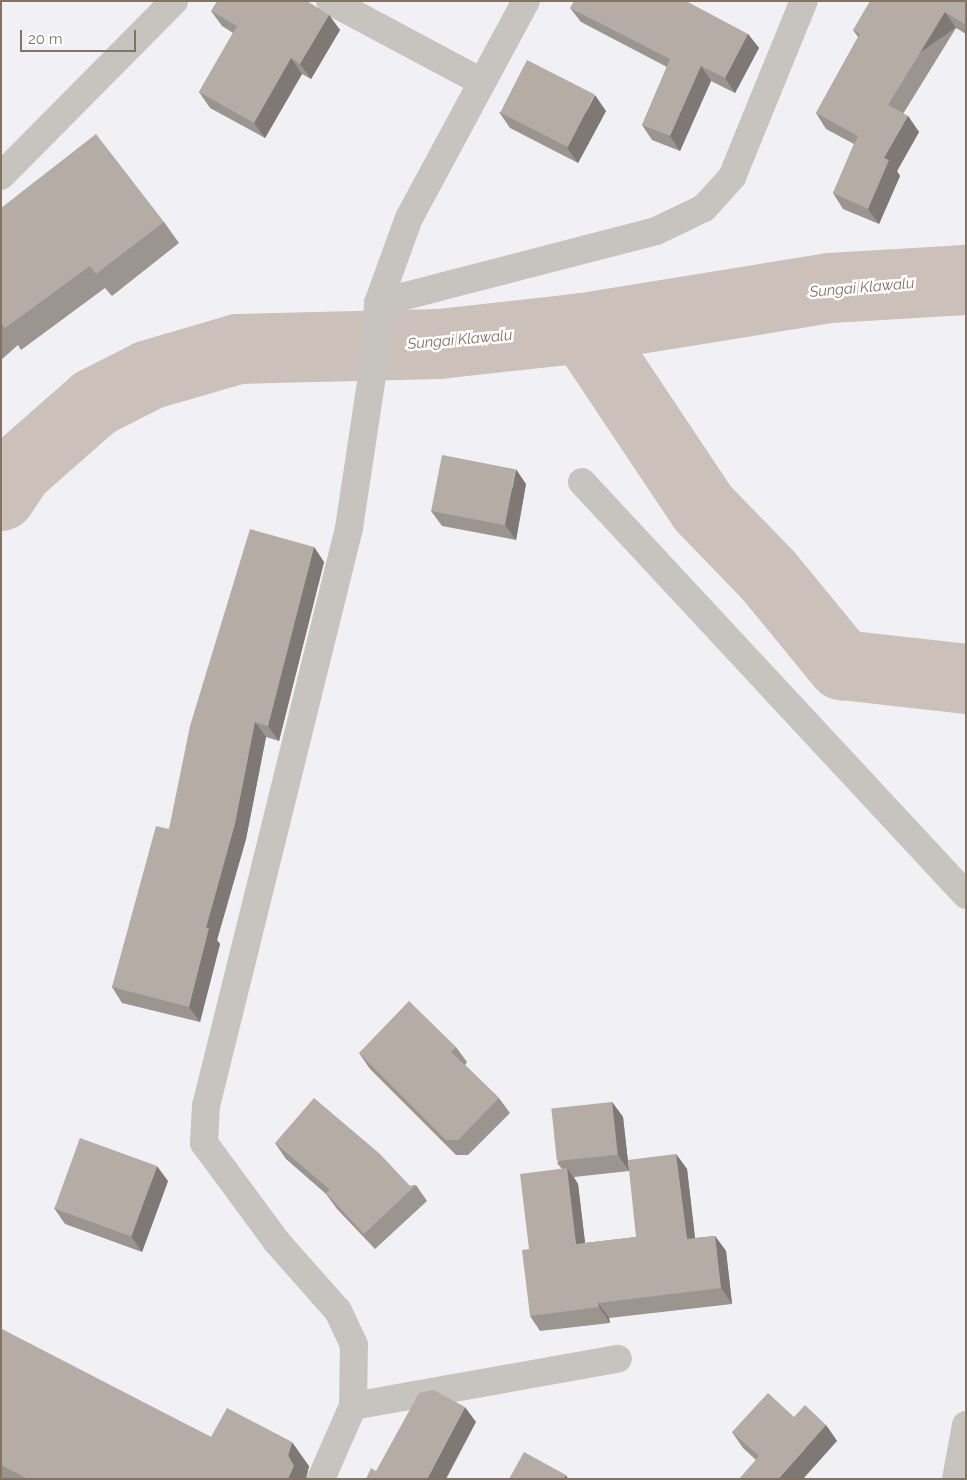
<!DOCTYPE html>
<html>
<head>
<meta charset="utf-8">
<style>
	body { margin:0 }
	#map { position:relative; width:967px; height:1480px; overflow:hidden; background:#f1f1f5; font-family:Raleway,sans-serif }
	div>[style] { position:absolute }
	.river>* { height:70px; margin:-35px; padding:0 35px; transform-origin:35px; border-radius:35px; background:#ccc0bb }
	.minor>* { height:28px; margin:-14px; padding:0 14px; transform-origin:14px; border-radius:14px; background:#c7c4bf }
	.wall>* { inset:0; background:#9c948f }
	.shaded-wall>* { inset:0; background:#7f7874; transform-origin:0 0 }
	.building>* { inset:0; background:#b5aca6; transform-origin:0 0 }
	span { translate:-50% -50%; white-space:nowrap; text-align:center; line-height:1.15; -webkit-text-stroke:5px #fff; paint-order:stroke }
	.water-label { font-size:15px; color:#886e63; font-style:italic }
	.frame { position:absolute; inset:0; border:2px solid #837362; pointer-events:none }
	.scale { position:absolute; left:20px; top:30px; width:116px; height:22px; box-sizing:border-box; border:2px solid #837362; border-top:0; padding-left:6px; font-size:15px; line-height:18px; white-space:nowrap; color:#837362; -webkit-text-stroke:4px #fff; paint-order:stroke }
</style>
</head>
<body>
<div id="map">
	<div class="river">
		<div style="left:583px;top:328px;width:216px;rotate:56.3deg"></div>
		<div style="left:703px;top:508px;width:93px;rotate:45.9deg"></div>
		<div style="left:768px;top:575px;width:117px;rotate:50.6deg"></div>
		<div style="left:842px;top:665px;width:125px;rotate:6.4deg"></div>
		<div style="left:1px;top:496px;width:30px;rotate:-57deg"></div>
		<div style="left:17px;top:471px;width:103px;rotate:-41.4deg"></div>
		<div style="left:94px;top:403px;width:62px;rotate:-27deg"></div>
		<div style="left:149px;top:375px;width:93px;rotate:-16.3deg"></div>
		<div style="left:238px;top:349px;width:201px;rotate:-1.4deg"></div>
		<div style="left:439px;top:344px;width:145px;rotate:-6.3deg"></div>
		<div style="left:583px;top:328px;width:250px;rotate:-9.2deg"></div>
		<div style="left:830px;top:288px;width:136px;rotate:-3.4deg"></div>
	</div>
	<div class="minor">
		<div style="left:330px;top:1px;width:172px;rotate:28.1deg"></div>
		<div style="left:1px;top:176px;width:246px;rotate:-45.3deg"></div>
		<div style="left:378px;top:303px;width:287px;rotate:-14.5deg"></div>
		<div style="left:656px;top:231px;width:53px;rotate:-25.6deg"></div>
		<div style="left:704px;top:208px;width:42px;rotate:-47.9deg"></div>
		<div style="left:732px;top:177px;width:190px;rotate:-67.8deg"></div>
		<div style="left:582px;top:482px;width:564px;rotate:47.08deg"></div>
		<div style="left:353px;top:1406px;width:269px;rotate:-10.1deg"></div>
		<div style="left:321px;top:1479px;width:80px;rotate:-66.3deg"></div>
		<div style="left:353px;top:1406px;width:61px;rotate:-89.1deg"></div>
		<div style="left:354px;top:1345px;width:38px;rotate:-115deg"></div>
		<div style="left:338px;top:1311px;width:92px;rotate:-131.5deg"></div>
		<div style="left:277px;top:1242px;width:123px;rotate:-126.4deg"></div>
		<div style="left:204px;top:1143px;width:37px;rotate:-87deg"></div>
		<div style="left:206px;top:1106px;width:595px;rotate:-76.1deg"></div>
		<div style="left:349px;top:528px;width:181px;rotate:-81.4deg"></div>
		<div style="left:376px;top:349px;width:46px;rotate:-87.5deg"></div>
		<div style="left:378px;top:303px;width:90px;rotate:-70deg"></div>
		<div style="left:409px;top:218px;width:247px;rotate:-61.7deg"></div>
		<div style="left:956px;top:1479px;width:55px;rotate:-79.5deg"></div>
	</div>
	<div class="wall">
		<div style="clip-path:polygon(966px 1px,966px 34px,956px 28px,903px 114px,908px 116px,919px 132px,897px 171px,900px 176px,879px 224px,843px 209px,833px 193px,854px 144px,826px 129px,816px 113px,858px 37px,853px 30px)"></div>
		<div style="clip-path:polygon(570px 8px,748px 34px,759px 48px,735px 93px,711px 81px,680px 151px,652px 140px,642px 125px,667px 67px,581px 22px)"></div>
		<div style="clip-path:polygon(211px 11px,329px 15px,340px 30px,311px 79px,302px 74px,265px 138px,210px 108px,199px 92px,233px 33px,222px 26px)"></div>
		<div style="clip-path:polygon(606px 111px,578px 163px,510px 128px,499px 112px)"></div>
		<div style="clip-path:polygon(1px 208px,164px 222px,179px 243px,112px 296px,105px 288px,21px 350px,18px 345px,1px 360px)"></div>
		<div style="clip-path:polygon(526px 484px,516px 540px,442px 526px,431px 511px)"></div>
		<div style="clip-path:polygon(314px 547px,324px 562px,279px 741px,266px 737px,246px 839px,217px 940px,220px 944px,200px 1022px,122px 1003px,112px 987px,169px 829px)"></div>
		<div style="clip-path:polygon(456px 1047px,467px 1062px,465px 1065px,499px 1098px,510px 1113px,468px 1155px,456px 1155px,370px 1069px,359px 1053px)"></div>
		<div style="clip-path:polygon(612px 1102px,623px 1117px,629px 1171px,574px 1177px,578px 1184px,585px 1243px,636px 1237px,676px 1154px,687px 1169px,695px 1238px,715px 1236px,726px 1251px,732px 1304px,609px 1318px,610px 1323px,540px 1331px,530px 1316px,529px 1249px,562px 1169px,557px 1163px)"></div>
		<div style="clip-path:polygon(275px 1143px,410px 1186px,416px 1185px,427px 1201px,375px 1249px,337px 1209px,326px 1194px,286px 1159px)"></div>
		<div style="clip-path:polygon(168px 1181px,142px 1252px,65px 1224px,54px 1208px)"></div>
		<div style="clip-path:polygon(1px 1331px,211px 1437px,309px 1466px,306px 1479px,1px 1479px)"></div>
		<div style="clip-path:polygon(794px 1417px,826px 1425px,837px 1441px,756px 1460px,743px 1448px,732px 1432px)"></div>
	</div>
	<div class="shaded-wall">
		<div style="left:945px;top:12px;width:19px;height:109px;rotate:55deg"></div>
		<div style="clip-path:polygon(329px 15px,340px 30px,311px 79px,300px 64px)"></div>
		<div style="clip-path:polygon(748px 34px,759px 48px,735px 93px,725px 78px)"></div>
		<div style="clip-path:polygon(291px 58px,302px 74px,265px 138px,254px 123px)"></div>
		<div style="clip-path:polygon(701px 66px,711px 81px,680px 151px,670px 136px)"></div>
		<div style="clip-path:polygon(595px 95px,606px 111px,578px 163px,567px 148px)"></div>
		<div style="clip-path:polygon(908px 116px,919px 132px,897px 171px,900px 176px,879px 224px,868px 209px,884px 158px)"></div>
		<div style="clip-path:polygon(516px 469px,526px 484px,516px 540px,505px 525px)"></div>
		<div style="clip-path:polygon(314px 547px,324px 562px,279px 741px,268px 726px)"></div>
		<div style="clip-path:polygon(255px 722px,266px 737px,246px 839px,217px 940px,220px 944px,200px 1022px,189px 1007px,206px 928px)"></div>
		<div style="clip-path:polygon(612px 1102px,623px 1117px,629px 1171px,618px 1155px)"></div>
		<div style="clip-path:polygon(676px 1154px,687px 1169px,697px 1255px,687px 1239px)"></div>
		<div style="clip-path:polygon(157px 1166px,168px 1181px,142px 1252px,131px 1236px)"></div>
		<div style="clip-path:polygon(567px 1168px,578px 1184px,587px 1259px,576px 1244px)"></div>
		<div style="clip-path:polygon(715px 1236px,726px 1251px,732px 1304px,721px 1288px)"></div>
		<div style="clip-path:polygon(598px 1303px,609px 1318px,610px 1323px,599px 1307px)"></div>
		<div style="clip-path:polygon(465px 1407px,476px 1422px,446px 1479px,427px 1479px)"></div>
		<div style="clip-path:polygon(826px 1425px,837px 1441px,803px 1479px,778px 1479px)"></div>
		<div style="clip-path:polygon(292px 1442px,309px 1466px,306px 1479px,288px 1479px,288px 1455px)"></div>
		<div style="clip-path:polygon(566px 1475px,568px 1479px,563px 1479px)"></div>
	</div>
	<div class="building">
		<div style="clip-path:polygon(217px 1px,307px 1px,329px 15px,300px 64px,291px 58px,254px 123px,199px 92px,237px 26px,211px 11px)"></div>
		<div style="clip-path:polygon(574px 1px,686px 1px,748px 34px,725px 78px,701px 66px,670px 136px,642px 125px,670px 59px,570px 8px)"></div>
		<div style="clip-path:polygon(870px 1px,966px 1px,966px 25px,945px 12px,888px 105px,908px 116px,884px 158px,889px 160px,868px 209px,833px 193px,858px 136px,816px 113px,860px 34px,853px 30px)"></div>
		<div style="left:527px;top:60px;width:76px;height:59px;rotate:27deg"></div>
		<div style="clip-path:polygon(96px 134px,164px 222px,96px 274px,90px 266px,5px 328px,2px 324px,1px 325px,1px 208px)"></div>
		<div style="left:442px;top:455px;width:75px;height:57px;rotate:11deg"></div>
		<div style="clip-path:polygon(250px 529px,314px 547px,268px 726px,255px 722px,235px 824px,206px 928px,209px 928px,189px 1007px,112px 987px,156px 826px,169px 829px,190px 726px)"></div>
		<div style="clip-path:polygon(409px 1001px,456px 1047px,451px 1052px,499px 1098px,458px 1140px,446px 1140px,359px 1053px)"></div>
		<div style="clip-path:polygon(314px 1098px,380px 1154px,410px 1186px,416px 1185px,364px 1234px,326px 1193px,330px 1190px,275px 1143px)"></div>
		<div style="left:612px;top:1102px;width:53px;height:61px;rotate:84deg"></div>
		<div style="left:80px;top:1138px;width:82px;height:75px;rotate:20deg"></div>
		<div style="clip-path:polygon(676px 1154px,687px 1239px,715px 1236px,721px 1288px,598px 1303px,599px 1307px,530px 1316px,522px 1250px,529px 1249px,520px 1174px,567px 1168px,576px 1244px,636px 1237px,628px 1160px)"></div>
		<div style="clip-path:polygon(2px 1329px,211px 1437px,227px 1408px,292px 1442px,288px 1455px,294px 1466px,288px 1479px,28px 1479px,1px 1465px,1px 1331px)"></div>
		<div style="clip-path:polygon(434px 1390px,465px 1407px,427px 1479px,366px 1479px,371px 1468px,376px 1471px,419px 1393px)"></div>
		<div style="clip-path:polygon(768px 1393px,794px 1417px,805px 1405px,826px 1425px,778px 1479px,739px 1479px,759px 1456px,732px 1432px)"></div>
		<div style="clip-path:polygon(524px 1452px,566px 1475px,563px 1479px,509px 1479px)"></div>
	</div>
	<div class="water-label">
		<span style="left:862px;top:288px;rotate:-5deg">Sungai Klawalu</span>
		<span style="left:460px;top:340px;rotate:-5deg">Sungai Klawalu</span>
	</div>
	<div class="frame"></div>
	<div class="scale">20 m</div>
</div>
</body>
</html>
